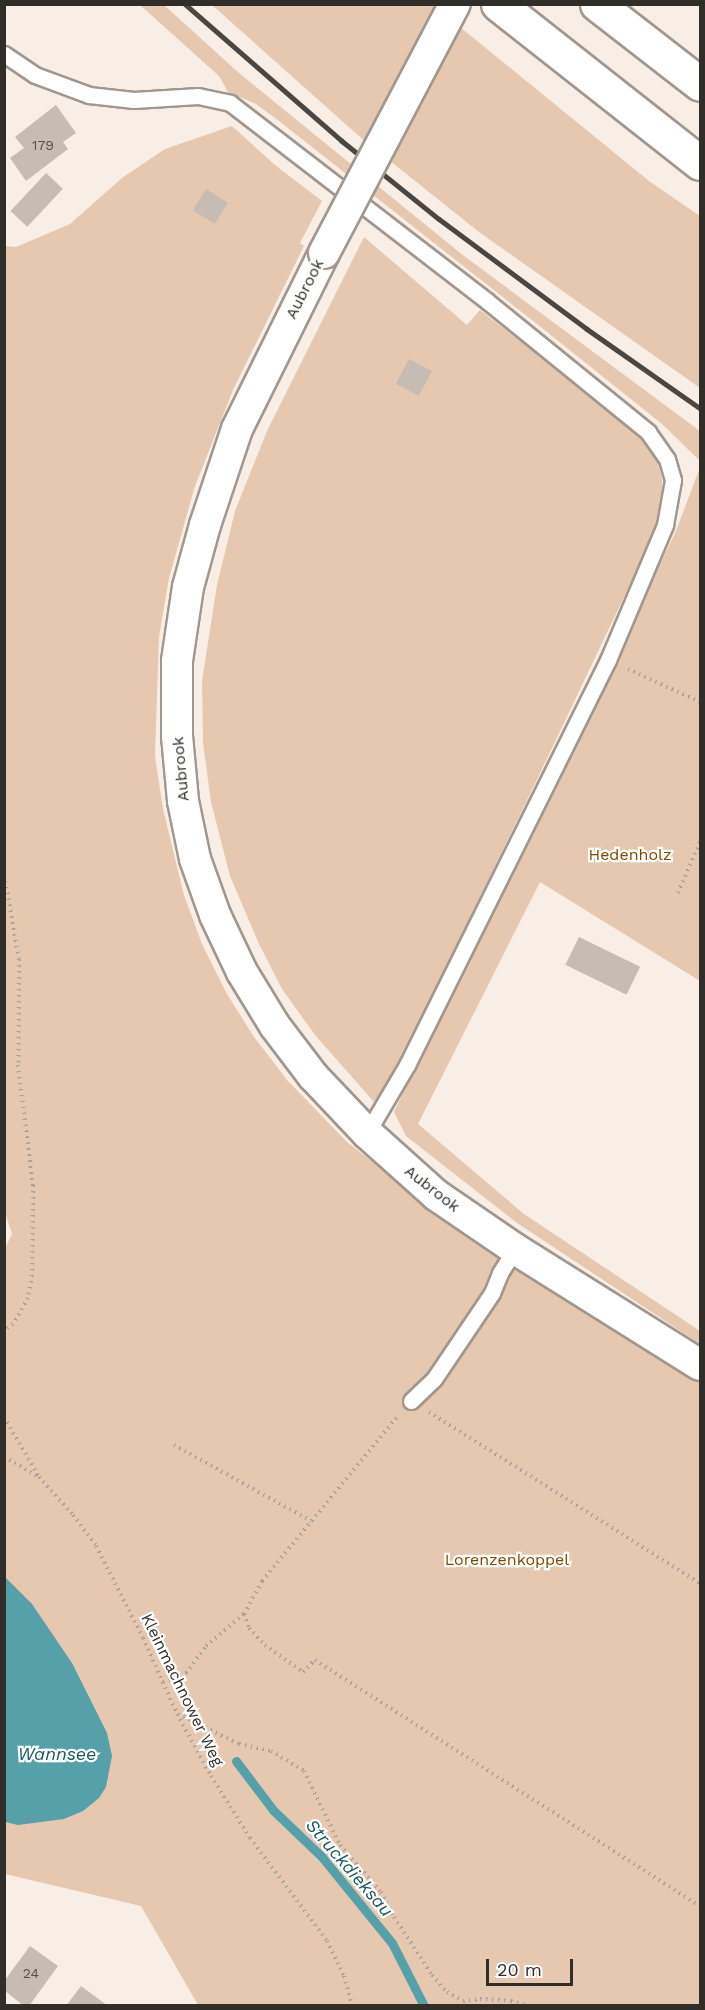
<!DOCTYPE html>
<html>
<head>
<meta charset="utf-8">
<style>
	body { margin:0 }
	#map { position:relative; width:705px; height:2010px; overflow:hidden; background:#f9eee5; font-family:"Work Sans",sans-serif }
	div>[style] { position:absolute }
	.green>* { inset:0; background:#e5c8af }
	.water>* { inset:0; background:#56a0a9 }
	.stream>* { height:9px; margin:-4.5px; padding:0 4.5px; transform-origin:4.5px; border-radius:4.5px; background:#56a0a9 }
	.building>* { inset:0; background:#c7bcb3; transform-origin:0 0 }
	.path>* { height:4px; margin-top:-2px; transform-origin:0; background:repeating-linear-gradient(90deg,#aaa29b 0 1.5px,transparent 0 6px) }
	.roads { filter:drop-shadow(2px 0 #a1978e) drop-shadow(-2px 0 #a1978e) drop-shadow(0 2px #a1978e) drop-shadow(0 -2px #a1978e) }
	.service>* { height:15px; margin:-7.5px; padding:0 7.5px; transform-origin:7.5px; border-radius:7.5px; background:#fff }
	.minor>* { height:30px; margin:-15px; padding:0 15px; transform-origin:15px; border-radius:15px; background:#fff }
	.motorway>* { height:33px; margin:-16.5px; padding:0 16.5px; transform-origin:16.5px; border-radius:16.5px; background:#fff }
	.rail>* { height:4.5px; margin:-2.25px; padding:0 2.25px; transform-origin:2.25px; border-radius:2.25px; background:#4b4641 }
	.bridges { filter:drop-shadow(2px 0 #a1978e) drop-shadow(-2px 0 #a1978e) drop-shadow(0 2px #a1978e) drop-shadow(0 -2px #a1978e) }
	.minor-bridge>* { height:30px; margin:-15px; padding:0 15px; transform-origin:15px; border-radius:15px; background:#fff }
	span { translate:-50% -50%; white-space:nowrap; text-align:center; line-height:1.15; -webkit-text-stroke:4.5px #fff; paint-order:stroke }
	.number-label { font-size:14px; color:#56514c }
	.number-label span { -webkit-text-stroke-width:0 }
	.street-label { font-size:16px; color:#312d29 }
	.park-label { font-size:16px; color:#7f4700 }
	.water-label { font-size:18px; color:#17575e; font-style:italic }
	.frame { position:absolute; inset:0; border:6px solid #312d29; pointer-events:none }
	.scale { position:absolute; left:486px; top:1959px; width:87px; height:27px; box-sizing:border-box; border:3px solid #312d29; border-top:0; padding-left:8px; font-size:18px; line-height:21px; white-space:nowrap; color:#312d29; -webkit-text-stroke:4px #fff; paint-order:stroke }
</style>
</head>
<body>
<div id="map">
	<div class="green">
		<div style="clip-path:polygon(140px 5px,164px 5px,239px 73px,464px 256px,700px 431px,700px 461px,662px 424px,542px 328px,279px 121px,256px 104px,228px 92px,219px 76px)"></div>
		<div style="clip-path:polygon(212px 5px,433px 5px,649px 181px,700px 216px,700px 388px,479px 232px,360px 137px)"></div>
		<div style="clip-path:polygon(232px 126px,275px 165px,322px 201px,300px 243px,304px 246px,233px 390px,195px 486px,169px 578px,159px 637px,155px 756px,163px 809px,184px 895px,202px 944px,227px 994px,254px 1037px,288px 1081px,347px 1142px,490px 1253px,638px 1346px,700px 1378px,700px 2005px,198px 2005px,141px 1906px,5px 1874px,4px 1250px,12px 1234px,4px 1209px,5px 246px,16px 247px,70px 224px,122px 178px,165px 149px)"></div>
		<div style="clip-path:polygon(364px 237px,467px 325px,480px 310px,643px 437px,656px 456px,662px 478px,663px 506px,654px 534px,543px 767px,398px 1066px,374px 1102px,315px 1035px,282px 989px,259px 944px,230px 876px,211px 802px,203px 743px,202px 681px,217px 585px,235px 511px,267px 431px)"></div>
		<div style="clip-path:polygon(700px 467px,700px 981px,540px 882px,418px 1124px,524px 1214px,700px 1331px,700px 1344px,517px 1223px,406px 1136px,394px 1112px,676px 531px)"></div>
	</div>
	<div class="water">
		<div style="clip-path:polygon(5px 1577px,32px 1604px,72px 1663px,107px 1733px,112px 1756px,106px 1787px,99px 1798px,83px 1811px,64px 1819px,18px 1825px,5px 1822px)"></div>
	</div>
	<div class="stream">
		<div style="left:236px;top:1761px;width:61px;rotate:52.9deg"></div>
		<div style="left:273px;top:1810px;width:68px;rotate:43.8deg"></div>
		<div style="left:322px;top:1857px;width:111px;rotate:50.9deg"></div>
		<div style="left:392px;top:1943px;width:71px;rotate:63.1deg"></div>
	</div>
	<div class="building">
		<div style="clip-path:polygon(56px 105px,76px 133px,63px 142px,68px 149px,26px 181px,10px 158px,24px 148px,15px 137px)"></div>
		<div style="left:46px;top:173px;width:23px;height:52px;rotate:43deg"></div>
		<div style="left:206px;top:189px;width:26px;height:25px;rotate:32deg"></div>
		<div style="left:409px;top:359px;width:26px;height:28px;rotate:28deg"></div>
		<div style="left:579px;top:937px;width:68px;height:31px;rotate:26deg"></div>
		<div style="clip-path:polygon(30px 1946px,58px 1966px,29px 2006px,24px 2006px,5px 1991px,5px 1980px)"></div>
		<div style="clip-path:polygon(81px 1986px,108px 2006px,66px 2006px)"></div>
	</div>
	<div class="path">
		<div style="left:628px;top:669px;width:79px;rotate:24.6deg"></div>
		<div style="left:4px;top:875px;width:85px;rotate:79.9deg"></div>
		<div style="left:19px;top:959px;width:106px;rotate:90.5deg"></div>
		<div style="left:18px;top:1065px;width:121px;rotate:82.9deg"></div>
		<div style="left:33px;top:1185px;width:90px;rotate:90.6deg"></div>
		<div style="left:32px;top:1275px;width:23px;rotate:100deg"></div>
		<div style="left:28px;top:1298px;width:30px;rotate:120deg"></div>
		<div style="left:13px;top:1324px;width:11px;rotate:146deg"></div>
		<div style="left:678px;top:893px;width:56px;rotate:-66.7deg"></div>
		<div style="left:429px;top:1412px;width:320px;rotate:32.3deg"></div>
		<div style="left:4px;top:1417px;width:69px;rotate:59.7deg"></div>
		<div style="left:39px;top:1477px;width:51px;rotate:48.2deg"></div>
		<div style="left:73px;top:1515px;width:39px;rotate:53deg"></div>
		<div style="left:96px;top:1546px;width:103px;rotate:62.9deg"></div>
		<div style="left:143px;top:1638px;width:83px;rotate:65.9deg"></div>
		<div style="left:177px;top:1714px;width:71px;rotate:61.3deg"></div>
		<div style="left:211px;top:1776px;width:73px;rotate:57.8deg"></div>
		<div style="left:250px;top:1838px;width:129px;rotate:53.2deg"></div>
		<div style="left:327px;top:1941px;width:39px;rotate:64deg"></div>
		<div style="left:344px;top:1976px;width:31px;rotate:75deg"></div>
		<div style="left:174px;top:1445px;width:157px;rotate:29deg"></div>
		<div style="left:4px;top:1457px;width:40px;rotate:29.7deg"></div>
		<div style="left:244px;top:1614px;width:15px;rotate:70deg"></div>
		<div style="left:249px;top:1628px;width:23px;rotate:47deg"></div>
		<div style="left:265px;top:1645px;width:47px;rotate:35.4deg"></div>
		<div style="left:303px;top:1672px;width:17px;rotate:-45deg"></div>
		<div style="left:315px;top:1660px;width:457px;rotate:32.6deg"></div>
		<div style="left:163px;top:1682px;width:25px;rotate:-21deg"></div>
		<div style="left:186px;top:1673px;width:34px;rotate:-53deg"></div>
		<div style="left:206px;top:1646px;width:50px;rotate:-40.1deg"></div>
		<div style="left:244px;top:1614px;width:38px;rotate:-61deg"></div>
		<div style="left:262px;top:1581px;width:214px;rotate:-50.5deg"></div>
		<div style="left:178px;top:1714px;width:68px;rotate:26.2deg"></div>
		<div style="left:239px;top:1744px;width:33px;rotate:12deg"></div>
		<div style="left:271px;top:1751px;width:39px;rotate:31deg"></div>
		<div style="left:304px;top:1771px;width:82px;rotate:64.1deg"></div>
		<div style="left:340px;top:1845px;width:62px;rotate:48.9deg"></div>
		<div style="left:381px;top:1892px;width:28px;rotate:63deg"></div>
		<div style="left:394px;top:1917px;width:69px;rotate:56.8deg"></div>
		<div style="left:432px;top:1975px;width:23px;rotate:49deg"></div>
		<div style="left:447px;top:1992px;width:18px;rotate:29deg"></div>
		<div style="left:463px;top:2001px;width:17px;rotate:-7deg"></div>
		<div style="left:480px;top:1999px;width:31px;rotate:4deg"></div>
		<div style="left:511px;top:2001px;width:18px;rotate:16deg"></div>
	</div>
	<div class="roads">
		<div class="service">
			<div style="left:4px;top:54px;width:37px;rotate:34deg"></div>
			<div style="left:35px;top:75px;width:58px;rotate:20.3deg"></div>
			<div style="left:89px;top:95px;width:45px;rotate:6.3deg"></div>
			<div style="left:134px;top:100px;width:64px;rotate:-3.6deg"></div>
			<div style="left:198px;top:96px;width:33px;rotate:12deg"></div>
			<div style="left:230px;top:103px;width:324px;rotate:37.6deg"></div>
			<div style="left:487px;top:301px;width:208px;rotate:39.1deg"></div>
			<div style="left:648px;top:432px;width:33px;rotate:55deg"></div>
			<div style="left:667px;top:459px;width:22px;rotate:74deg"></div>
			<div style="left:673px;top:480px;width:46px;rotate:100.1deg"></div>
			<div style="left:665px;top:525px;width:147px;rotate:112.9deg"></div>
			<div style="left:608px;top:660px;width:452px;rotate:116.4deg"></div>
			<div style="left:407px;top:1065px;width:79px;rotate:120.5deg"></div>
			<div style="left:411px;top:1401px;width:32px;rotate:-44deg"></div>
			<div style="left:434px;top:1379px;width:104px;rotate:-56deg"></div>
			<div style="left:492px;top:1293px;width:22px;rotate:-68deg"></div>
			<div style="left:500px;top:1273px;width:28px;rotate:-58deg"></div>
		</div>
		<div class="minor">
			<div style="left:324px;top:253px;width:196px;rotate:116.3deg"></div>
			<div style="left:237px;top:429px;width:101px;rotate:108.4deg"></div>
			<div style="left:205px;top:525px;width:64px;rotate:105.3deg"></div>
			<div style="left:188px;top:587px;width:75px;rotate:98.5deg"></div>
			<div style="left:177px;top:661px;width:75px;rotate:90deg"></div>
			<div style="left:177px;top:736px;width:65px;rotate:84.7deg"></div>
			<div style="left:183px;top:801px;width:59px;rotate:78.3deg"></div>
			<div style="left:195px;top:859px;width:59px;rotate:70.3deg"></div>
			<div style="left:215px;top:915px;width:63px;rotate:64.7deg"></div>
			<div style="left:242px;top:972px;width:63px;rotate:58.6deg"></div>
			<div style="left:275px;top:1026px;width:63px;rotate:52.8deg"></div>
			<div style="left:313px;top:1076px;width:79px;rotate:46.5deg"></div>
			<div style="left:367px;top:1133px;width:93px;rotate:41.9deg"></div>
			<div style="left:436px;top:1195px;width:96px;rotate:34.4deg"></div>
			<div style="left:515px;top:1249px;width:218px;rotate:32.1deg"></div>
		</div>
		<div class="motorway">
			<div style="left:498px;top:4px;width:257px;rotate:38.2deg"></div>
			<div style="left:597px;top:4px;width:130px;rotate:37.8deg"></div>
		</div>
	</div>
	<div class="rail">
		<div style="left:185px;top:4px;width:208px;rotate:41.1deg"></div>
		<div style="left:342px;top:141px;width:124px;rotate:38.8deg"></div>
		<div style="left:439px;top:219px;width:184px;rotate:36.6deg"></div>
		<div style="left:587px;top:329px;width:138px;rotate:35deg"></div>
	</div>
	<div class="bridges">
		<div class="minor-bridge">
			<div style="left:324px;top:253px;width:281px;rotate:-62.3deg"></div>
		</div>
	</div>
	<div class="number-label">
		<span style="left:43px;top:145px">179</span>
		<span style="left:31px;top:1973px">24</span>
	</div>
	<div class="street-label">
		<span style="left:305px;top:289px;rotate:-63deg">Aubrook</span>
		<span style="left:181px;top:769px;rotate:-95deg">Aubrook</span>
		<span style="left:432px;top:1189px;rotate:38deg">Aubrook</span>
		<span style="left:182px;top:1690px;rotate:64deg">Kleinmachnower Weg</span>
	</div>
	<div class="park-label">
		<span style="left:630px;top:855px">Hedenholz</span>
		<span style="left:507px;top:1560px">Lorenzenkoppel</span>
	</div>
	<div class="water-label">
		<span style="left:57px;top:1754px">Wannsee</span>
		<span style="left:349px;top:1868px;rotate:49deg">Struckdieksau</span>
	</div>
	<div class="frame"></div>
	<div class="scale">20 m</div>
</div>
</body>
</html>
